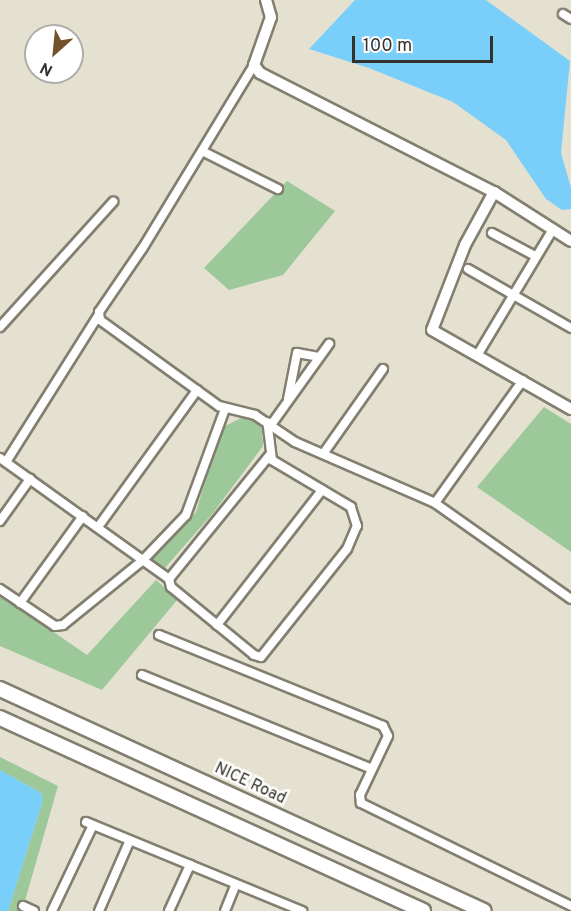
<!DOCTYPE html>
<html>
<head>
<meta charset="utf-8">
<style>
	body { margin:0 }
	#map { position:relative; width:571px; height:911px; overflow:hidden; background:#e5e1d0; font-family:Overpass,sans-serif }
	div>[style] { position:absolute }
	.green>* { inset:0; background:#9cc89a }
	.water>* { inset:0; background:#79cff9 }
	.roads { filter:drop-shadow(2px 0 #837f70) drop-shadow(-2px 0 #837f70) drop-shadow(0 2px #837f70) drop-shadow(0 -2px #837f70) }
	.street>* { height:8px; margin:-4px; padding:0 4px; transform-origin:4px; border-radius:4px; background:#fff }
	.secondary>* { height:10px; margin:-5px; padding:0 5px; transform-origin:5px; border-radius:5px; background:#fff }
	.highway>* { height:14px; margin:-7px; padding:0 7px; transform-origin:7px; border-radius:7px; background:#fff }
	span { translate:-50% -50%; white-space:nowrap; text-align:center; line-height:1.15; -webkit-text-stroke:5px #fff; paint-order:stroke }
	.street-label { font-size:16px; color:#34322c }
	.north { position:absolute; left:24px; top:24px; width:60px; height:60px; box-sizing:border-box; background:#fff; border:2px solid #aeadab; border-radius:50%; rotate:207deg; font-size:16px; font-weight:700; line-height:24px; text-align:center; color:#34322c }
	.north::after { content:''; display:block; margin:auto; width:21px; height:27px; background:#735129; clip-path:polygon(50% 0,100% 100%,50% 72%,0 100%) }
	.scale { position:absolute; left:352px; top:36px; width:141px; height:27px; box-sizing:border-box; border:3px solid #34322c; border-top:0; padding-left:8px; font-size:18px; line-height:21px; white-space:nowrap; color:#34322c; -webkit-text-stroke:4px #fff; paint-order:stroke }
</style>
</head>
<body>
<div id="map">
	<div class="green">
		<div style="clip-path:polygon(287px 181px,335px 211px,283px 275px,229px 290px,204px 268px)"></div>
		<div style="clip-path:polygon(544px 407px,571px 424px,571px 552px,477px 487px)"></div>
		<div style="clip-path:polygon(243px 417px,253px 418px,262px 429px,263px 446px,213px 513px,164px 569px,150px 559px,196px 512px,221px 428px)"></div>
		<div style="clip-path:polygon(156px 580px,178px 599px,102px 690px,0 646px,0 595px,87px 655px)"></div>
		<div style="clip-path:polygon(0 757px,58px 786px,22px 911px,8px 911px,43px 800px,41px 793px,0 770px)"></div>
	</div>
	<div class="water">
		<div style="clip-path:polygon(355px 0,486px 0,570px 61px,561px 153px,571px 188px,571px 209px,562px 210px,546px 199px,506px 140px,453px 102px,369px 68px,309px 49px)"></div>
		<div style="clip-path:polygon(0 770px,41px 793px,43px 800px,8px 911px,0 911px)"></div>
	</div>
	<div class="roads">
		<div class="street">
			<div style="left:563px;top:14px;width:9px;rotate:32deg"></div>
			<div style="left:254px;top:65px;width:215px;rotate:121.3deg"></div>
			<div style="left:142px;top:249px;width:76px;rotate:124.3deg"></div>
			<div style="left:99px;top:312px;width:8px;rotate:83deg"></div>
			<div style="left:100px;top:320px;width:147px;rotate:35.9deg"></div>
			<div style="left:219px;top:406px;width:37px;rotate:14deg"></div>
			<div style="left:255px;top:415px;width:48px;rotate:34deg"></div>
			<div style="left:295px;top:442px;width:153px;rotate:23.5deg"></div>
			<div style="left:435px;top:503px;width:151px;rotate:-54.4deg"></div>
			<div style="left:202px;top:151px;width:85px;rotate:26.6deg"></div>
			<div style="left:492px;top:233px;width:49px;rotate:28.1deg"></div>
			<div style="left:468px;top:269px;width:119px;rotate:29.8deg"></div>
			<div style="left:0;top:327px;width:169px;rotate:-47.9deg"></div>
			<div style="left:478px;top:354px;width:146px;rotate:-59deg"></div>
			<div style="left:288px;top:399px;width:47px;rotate:-78.9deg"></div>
			<div style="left:297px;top:353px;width:22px;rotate:10deg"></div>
			<div style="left:271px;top:425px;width:100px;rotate:-54.4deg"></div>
			<div style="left:323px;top:454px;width:104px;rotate:-54.8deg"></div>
			<div style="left:0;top:458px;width:208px;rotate:35.6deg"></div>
			<div style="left:169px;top:579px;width:8px;rotate:76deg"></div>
			<div style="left:171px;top:587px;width:107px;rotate:39.3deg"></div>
			<div style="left:254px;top:655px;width:7px;rotate:16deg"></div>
			<div style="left:261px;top:657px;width:138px;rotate:-51.5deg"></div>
			<div style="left:347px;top:549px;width:25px;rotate:-67deg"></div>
			<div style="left:357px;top:526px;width:20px;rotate:-108deg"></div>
			<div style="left:351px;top:507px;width:92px;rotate:-149.3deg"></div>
			<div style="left:272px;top:460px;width:38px;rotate:-97deg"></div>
			<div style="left:6px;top:462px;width:173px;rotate:-57.8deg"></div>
			<div style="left:435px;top:503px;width:166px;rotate:35.2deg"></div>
			<div style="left:0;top:521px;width:52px;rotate:-54.5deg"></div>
			<div style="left:98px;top:527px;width:169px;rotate:-54.1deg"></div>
			<div style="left:169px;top:579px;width:159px;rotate:-50.9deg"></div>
			<div style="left:0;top:589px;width:66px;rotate:33.9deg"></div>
			<div style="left:55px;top:626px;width:8px;rotate:-7deg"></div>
			<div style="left:63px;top:625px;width:103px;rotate:-39.1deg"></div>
			<div style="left:143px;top:560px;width:62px;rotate:-46.3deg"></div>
			<div style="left:186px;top:515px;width:113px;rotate:-69.8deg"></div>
			<div style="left:20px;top:603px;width:107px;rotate:-54.1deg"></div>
			<div style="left:217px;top:625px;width:171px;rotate:-52.1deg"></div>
			<div style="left:159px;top:635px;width:242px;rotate:22.1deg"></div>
			<div style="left:383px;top:726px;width:11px;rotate:63deg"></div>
			<div style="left:388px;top:736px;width:65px;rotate:115.4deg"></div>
			<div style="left:360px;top:795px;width:8px;rotate:83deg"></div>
			<div style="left:361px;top:803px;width:234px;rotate:26.1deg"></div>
			<div style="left:142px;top:675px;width:248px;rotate:22.2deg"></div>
			<div style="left:86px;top:822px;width:234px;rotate:22.4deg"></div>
			<div style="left:23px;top:906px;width:12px;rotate:24deg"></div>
			<div style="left:52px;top:911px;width:95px;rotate:-64.5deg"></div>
			<div style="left:99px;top:911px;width:77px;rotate:-66.4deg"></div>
			<div style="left:169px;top:911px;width:51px;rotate:-65.5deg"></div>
			<div style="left:225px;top:911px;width:29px;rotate:-68deg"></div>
		</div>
		<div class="secondary">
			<div style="left:266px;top:0;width:18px;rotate:74deg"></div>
			<div style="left:271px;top:17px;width:51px;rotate:109.5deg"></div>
			<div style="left:254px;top:65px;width:10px;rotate:53deg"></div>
			<div style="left:260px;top:73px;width:263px;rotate:27deg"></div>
			<div style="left:494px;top:192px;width:91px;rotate:32.5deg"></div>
			<div style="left:494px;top:192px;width:60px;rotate:118.7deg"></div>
			<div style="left:465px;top:245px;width:91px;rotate:111.2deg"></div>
			<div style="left:432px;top:330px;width:160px;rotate:29.6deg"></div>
		</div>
		<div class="highway">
			<div style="left:0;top:689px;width:532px;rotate:24.64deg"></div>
			<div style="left:0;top:718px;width:465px;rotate:24.5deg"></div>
		</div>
	</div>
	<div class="street-label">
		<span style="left:250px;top:784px;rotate:25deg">NICE Road</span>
	</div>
	<div class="north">N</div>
	<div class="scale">100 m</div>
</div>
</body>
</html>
